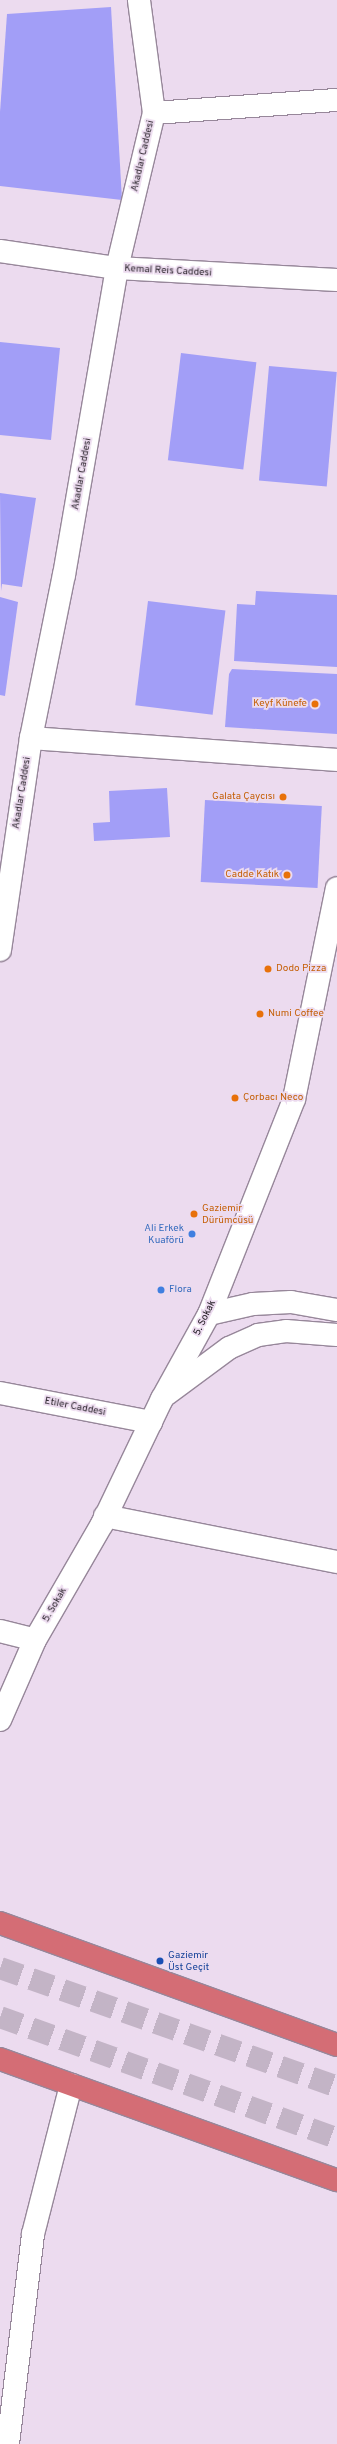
<!DOCTYPE html>
<html>
<head>
<meta charset="utf-8">
<style>
	body { margin:0 }
	#map { position:relative; width:337px; height:2444px; overflow:hidden; background:#ecdbef; font-family:Overpass,sans-serif }
	div>[style] { position:absolute }
	.building>* { inset:0; background:#a29ef7; transform-origin:0 0 }
	.highway-tunnel>* { height:22px; margin-top:-11px; transform-origin:0; background:repeating-linear-gradient(90deg,#c3b4c6 0 22px,transparent 0 33px) }
	.roads { filter:drop-shadow(1px 0 #97879a) drop-shadow(-1px 0 #97879a) drop-shadow(0 1px #97879a) drop-shadow(0 -1px #97879a) }
	.minor>* { height:22px; margin:-11px; padding:0 11px; transform-origin:11px; border-radius:11px; background:#fff }
	.highway>* { height:22px; margin:-11px; padding:0 11px; transform-origin:11px; border-radius:11px; background:#d46d75 }
	.dots>* { width:11px; height:11px; translate:-50% -50%; box-sizing:border-box; border:2px solid #ecdbef; border-radius:50% }
	span { translate:-50% -50%; white-space:nowrap; text-align:center; line-height:1.15; -webkit-text-stroke:3.5px #ecdbef; paint-order:stroke }
	.street-label { font-size:10px; color:#1f1920 }
	.food-label { font-size:10px; color:#c56008 }
	.right { translate:-100% -50%; text-align:right }
	.left { translate:0 -50%; text-align:left }
	.shop-label { font-size:10px; color:#366cbe }
	.transit-label { font-size:10px; color:#164399 }
</style>
</head>
<body>
<div id="map">
	<div class="building">
		<div style="clip-path:polygon(111px 7px,122px 200px,0 186px,0 112px,7px 14px)"></div>
		<div style="clip-path:polygon(0 342px,60px 348px,51px 440px,0 435px)"></div>
		<div style="left:181px;top:353px;width:76px;height:108px;rotate:7deg"></div>
		<div style="left:269px;top:366px;width:68px;height:115px;rotate:5deg"></div>
		<div style="clip-path:polygon(0 493px,36px 498px,22px 587px,2px 584px,1px 591px)"></div>
		<div style="clip-path:polygon(256px 591px,337px 595px,337px 667px,234px 661px,237px 604px,255px 605px)"></div>
		<div style="clip-path:polygon(0 597px,18px 602px,5px 696px,0 695px)"></div>
		<div style="left:148px;top:601px;width:78px;height:105px;rotate:7deg"></div>
		<div style="clip-path:polygon(232px 669px,337px 674px,337px 734px,225px 727px,229px 674px)"></div>
		<div style="clip-path:polygon(167px 788px,170px 837px,94px 841px,93px 823px,110px 822px,109px 791px)"></div>
		<div style="left:205px;top:800px;width:117px;height:82px;rotate:3deg"></div>
	</div>
	<div class="highway-tunnel">
		<div style="left:0;top:1968px;width:357px;rotate:19.4deg"></div>
		<div style="left:0;top:2017px;width:358px;rotate:19.8deg"></div>
	</div>
	<div class="roads">
		<div class="minor">
			<div style="left:154px;top:113px;width:183px;rotate:-4.1deg"></div>
			<div style="left:0;top:251px;width:118px;rotate:8.3deg"></div>
			<div style="left:117px;top:268px;width:220px;rotate:3.1deg"></div>
			<div style="left:31px;top:738px;width:307px;rotate:4.1deg"></div>
			<div style="left:0;top:950px;width:214px;rotate:-81.7deg"></div>
			<div style="left:31px;top:738px;width:166px;rotate:-78.6deg"></div>
			<div style="left:64px;top:575px;width:312px;rotate:-80.2deg"></div>
			<div style="left:117px;top:268px;width:159px;rotate:-76.6deg"></div>
			<div style="left:154px;top:113px;width:114px;rotate:-97.6deg"></div>
			<div style="left:209px;top:1314px;width:45px;rotate:-12.8deg"></div>
			<div style="left:253px;top:1304px;width:38px;rotate:-3deg"></div>
			<div style="left:291px;top:1302px;width:47px;rotate:9.9deg"></div>
			<div style="left:0;top:1393px;width:154px;rotate:10.9deg"></div>
			<div style="left:167px;top:1394px;width:77px;rotate:-36.6deg"></div>
			<div style="left:229px;top:1348px;width:32px;rotate:-24deg"></div>
			<div style="left:258px;top:1335px;width:28px;rotate:-8deg"></div>
			<div style="left:286px;top:1331px;width:51px;rotate:4.5deg"></div>
			<div style="left:105px;top:1516px;width:237px;rotate:11.2deg"></div>
			<div style="left:0;top:1631px;width:36px;rotate:14deg"></div>
			<div style="left:0;top:1720px;width:87px;rotate:-66.4deg"></div>
			<div style="left:35px;top:1640px;width:134px;rotate:-60deg"></div>
			<div style="left:102px;top:1524px;width:139px;rotate:-64.4deg"></div>
			<div style="left:162px;top:1399px;width:97px;rotate:-61.1deg"></div>
			<div style="left:209px;top:1314px;width:231px;rotate:-68.4deg"></div>
			<div style="left:294px;top:1099px;width:215px;rotate:-78.5deg"></div>
			<div style="left:8px;top:2444px;width:211px;rotate:-83.2deg"></div>
			<div style="left:33px;top:2234px;width:154px;rotate:-75.7deg"></div>
		</div>
		<div class="highway">
			<div style="left:0;top:1923px;width:358px;rotate:19.9deg"></div>
			<div style="left:0;top:2059px;width:358px;rotate:19.8deg"></div>
		</div>
	</div>
	<div class="dots">
		<div style="left:315px;top:704px;background:#e8710a"></div>
		<div style="left:283px;top:797px;background:#e8710a"></div>
		<div style="left:287px;top:875px;background:#e8710a"></div>
		<div style="left:268px;top:969px;background:#e8710a"></div>
		<div style="left:260px;top:1014px;background:#e8710a"></div>
		<div style="left:235px;top:1098px;background:#e8710a"></div>
		<div style="left:194px;top:1214px;background:#e8710a"></div>
		<div style="left:192px;top:1234px;background:#3f7fe0"></div>
		<div style="left:161px;top:1290px;background:#3f7fe0"></div>
		<div style="left:160px;top:1961px;background:#1a4fb4"></div>
	</div>
	<div class="street-label">
		<span style="left:143px;top:156px;rotate:-77deg">Akadlar Caddesi</span>
		<span style="left:168px;top:271px;rotate:3deg">Kemal Reis Caddesi</span>
		<span style="left:82px;top:474px;rotate:-80deg">Akadlar Caddesi</span>
		<span style="left:22px;top:793px;rotate:-81deg">Akadlar Caddesi</span>
		<span style="left:205px;top:1318px;rotate:-64deg">5. Sokak</span>
		<span style="left:75px;top:1407px;rotate:11deg">Etiler Caddesi</span>
		<span style="left:55px;top:1605px;rotate:-60deg">5. Sokak</span>
	</div>
	<div class="food-label">
		<span class="right" style="left:307px;top:704px">Keyf Künefe</span>
		<span class="right" style="left:275px;top:797px">Galata Çaycısı</span>
		<span class="right" style="left:279px;top:875px">Cadde Katık</span>
		<span class="left" style="left:276px;top:969px">Dodo Pizza</span>
		<span class="left" style="left:268px;top:1014px">Numi Coffee</span>
		<span class="left" style="left:243px;top:1098px">Çorbacı Neco</span>
		<span class="left" style="left:202px;top:1214px">Gaziemir<br>Dürümcüsü</span>
	</div>
	<div class="shop-label">
		<span class="right" style="left:184px;top:1234px">Ali Erkek<br>Kuaförü</span>
		<span class="left" style="left:169px;top:1290px">Flora</span>
	</div>
	<div class="transit-label">
		<span class="left" style="left:168px;top:1961px">Gaziemir<br>Üst Geçit</span>
	</div>
</div>
</body>
</html>
